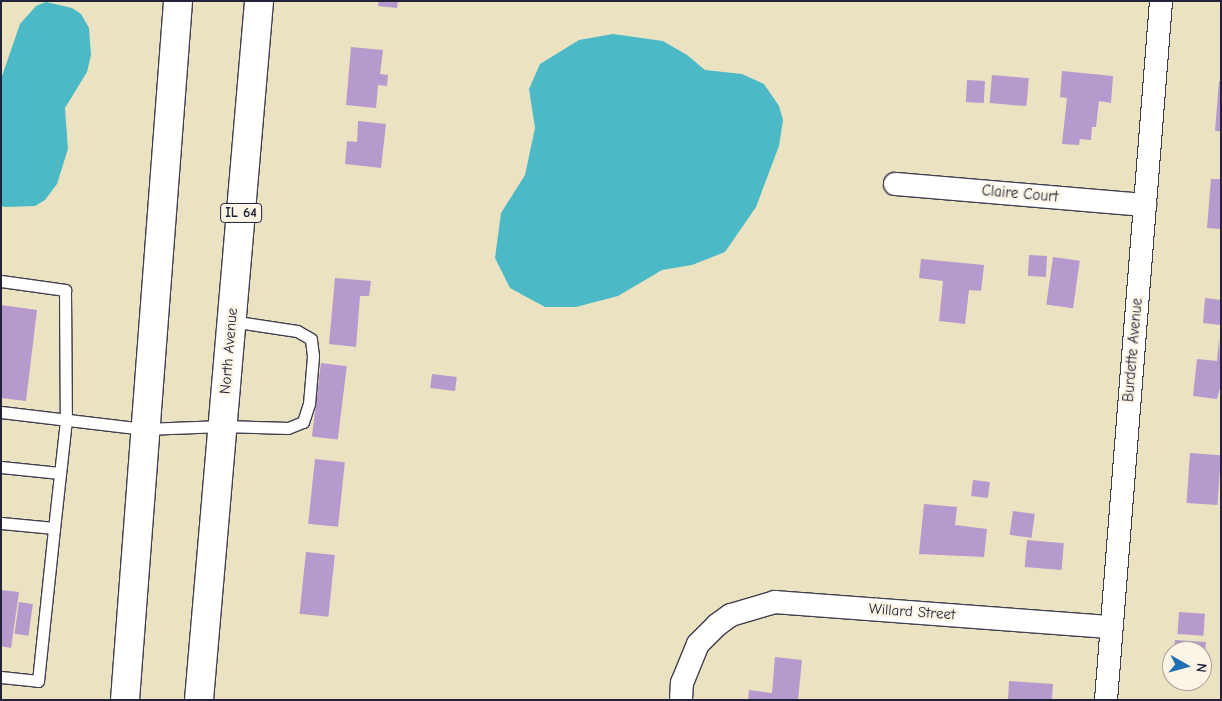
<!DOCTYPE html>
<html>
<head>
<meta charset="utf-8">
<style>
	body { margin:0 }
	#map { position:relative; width:1222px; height:701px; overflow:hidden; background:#ebe2c1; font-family:"Comic Neue",sans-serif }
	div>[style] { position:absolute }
	.water>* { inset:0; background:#4cbac6 }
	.building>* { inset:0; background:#b699cd; transform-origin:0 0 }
	.roads { filter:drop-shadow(1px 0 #403f4f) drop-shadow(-1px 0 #403f4f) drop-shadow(0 1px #403f4f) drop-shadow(0 -1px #403f4f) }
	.lane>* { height:11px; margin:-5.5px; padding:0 5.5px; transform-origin:5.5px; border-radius:5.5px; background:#fff }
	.street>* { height:22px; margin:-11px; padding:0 11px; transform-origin:11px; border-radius:11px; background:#fff }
	.primary>* { height:28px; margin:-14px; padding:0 14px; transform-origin:14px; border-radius:14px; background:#fff }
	span { translate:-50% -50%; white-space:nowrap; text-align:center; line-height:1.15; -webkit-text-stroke:5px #fcf5e5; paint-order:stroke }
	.shield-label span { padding:1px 4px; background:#fcf5e5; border:1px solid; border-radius:4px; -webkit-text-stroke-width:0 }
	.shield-label { font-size:14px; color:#22223b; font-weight:700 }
	.street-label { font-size:15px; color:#22223b }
	.frame { position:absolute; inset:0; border:2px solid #22223b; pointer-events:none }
	.north { position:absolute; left:1162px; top:641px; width:50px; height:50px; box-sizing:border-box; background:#fcf5e5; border:1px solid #a5a1a1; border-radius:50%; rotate:97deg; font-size:14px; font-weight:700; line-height:20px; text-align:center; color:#22223b }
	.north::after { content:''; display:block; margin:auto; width:18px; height:22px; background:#1f6fb2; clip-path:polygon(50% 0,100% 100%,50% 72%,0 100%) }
</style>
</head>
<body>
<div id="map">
	<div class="water">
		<div style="clip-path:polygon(46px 2px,72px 8px,81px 14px,89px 28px,91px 55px,87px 72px,65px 108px,68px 149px,57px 184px,45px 200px,35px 206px,6px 207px,1px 206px,1px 79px,20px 24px,36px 6px)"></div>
		<div style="clip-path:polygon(613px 34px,663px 41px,687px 55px,705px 70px,742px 74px,764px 84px,779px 106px,783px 120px,779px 146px,756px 207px,725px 252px,692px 265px,662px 270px,618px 296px,576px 307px,545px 307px,510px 288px,495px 258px,501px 213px,525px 175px,535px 128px,529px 89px,540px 64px,579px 40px)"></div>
	</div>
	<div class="building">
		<div style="clip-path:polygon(379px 1px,398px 1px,397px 8px,378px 6px)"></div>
		<div style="clip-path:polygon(351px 47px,383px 50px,380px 74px,388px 75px,387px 86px,378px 85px,376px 108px,346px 105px)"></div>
		<div style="clip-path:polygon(1062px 71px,1113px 76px,1111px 103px,1099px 101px,1096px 127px,1092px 127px,1091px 140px,1080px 139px,1079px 145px,1062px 144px,1067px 98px,1060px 97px)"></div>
		<div style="left:992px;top:75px;width:37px;height:28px;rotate:5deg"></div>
		<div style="left:967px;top:80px;width:18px;height:22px;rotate:3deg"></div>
		<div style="clip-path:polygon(1219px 81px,1221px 81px,1221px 131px,1215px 131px)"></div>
		<div style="clip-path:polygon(358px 121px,386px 124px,381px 168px,345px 164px,347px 141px,357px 142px)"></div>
		<div style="clip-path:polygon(1211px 179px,1221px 179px,1221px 229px,1207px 228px)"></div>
		<div style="left:1029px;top:255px;width:18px;height:21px;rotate:3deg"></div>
		<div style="left:1053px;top:257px;width:27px;height:48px;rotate:8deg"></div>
		<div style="clip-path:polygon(921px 259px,984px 265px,981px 291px,969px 290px,965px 324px,939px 321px,943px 281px,919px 278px)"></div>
		<div style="clip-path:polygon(335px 278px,371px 281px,369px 296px,360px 296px,356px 347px,329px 344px)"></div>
		<div style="clip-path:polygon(1205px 298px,1221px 300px,1221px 325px,1203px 323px)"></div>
		<div style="clip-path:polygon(1px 305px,37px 310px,26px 401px,1px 398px)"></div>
		<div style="clip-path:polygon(1219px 337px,1221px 384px,1217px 399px,1193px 396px,1197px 359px,1217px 361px)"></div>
		<div style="left:321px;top:363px;width:26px;height:74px;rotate:7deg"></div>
		<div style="left:432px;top:374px;width:25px;height:14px;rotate:7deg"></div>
		<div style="left:1190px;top:453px;width:31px;height:50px;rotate:4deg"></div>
		<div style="left:315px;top:459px;width:30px;height:65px;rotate:6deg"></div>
		<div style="left:973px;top:480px;width:17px;height:16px;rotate:7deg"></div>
		<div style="clip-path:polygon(924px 504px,957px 507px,955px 525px,987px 529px,984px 557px,919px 554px)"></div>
		<div style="left:1013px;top:511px;width:22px;height:24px;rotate:8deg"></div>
		<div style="left:1027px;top:540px;width:37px;height:27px;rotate:5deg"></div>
		<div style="left:306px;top:552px;width:29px;height:62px;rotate:6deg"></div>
		<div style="clip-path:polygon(1px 590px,19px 592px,11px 648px,1px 646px)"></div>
		<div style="left:19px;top:602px;width:14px;height:32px;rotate:8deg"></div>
		<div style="left:1179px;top:612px;width:26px;height:22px;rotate:4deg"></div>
		<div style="clip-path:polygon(1175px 640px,1206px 642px,1203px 675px,1202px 651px,1174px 651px)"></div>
		<div style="clip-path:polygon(775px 657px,802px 660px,798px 700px,748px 700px,749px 690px,772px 693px)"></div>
		<div style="clip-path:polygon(1009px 681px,1053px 684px,1052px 700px,1008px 700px)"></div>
		<div style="clip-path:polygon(1174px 681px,1203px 681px,1203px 684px)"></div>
	</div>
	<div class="roads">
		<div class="lane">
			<div style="left:1px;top:281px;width:65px;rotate:8deg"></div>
			<div style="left:65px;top:290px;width:130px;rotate:89.6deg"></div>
			<div style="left:66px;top:420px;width:109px;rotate:96.3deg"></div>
			<div style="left:54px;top:528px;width:53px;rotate:-174.6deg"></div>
			<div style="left:1px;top:412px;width:144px;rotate:6.8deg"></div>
			<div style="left:144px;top:429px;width:79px;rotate:-2.2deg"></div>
			<div style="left:223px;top:426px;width:65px;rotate:1.8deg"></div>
			<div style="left:288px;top:428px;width:16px;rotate:-22deg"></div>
			<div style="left:303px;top:422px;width:19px;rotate:-72deg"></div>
			<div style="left:309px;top:404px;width:48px;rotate:-85.2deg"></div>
			<div style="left:313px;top:356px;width:17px;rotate:-97deg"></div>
			<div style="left:311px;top:339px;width:16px;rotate:-150deg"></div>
			<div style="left:297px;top:331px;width:67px;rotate:-171.4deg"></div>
			<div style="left:1px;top:467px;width:59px;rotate:5.8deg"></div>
			<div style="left:1px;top:677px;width:37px;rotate:6deg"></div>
			<div style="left:38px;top:681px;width:154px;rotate:-84deg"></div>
		</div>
		<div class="street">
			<div style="left:895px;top:184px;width:251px;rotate:4.8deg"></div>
			<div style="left:681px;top:700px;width:17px;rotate:-87deg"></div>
			<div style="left:682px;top:683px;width:42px;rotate:-67.7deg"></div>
			<div style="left:698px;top:644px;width:27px;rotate:-45deg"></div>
			<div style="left:717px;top:625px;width:17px;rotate:-36deg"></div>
			<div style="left:731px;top:615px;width:46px;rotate:-16.5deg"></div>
			<div style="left:775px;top:602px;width:337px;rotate:4.3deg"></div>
			<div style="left:1106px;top:700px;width:701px;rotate:-85.5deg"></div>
		</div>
		<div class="primary">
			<div style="left:125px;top:700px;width:701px;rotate:-85.66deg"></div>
			<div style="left:199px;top:700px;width:702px;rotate:-85.09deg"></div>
		</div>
	</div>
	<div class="shield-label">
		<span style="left:241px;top:213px">IL 64</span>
	</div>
	<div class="street-label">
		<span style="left:1020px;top:194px;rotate:5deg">Claire Court</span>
		<span style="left:1133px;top:350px;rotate:-85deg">Burdette Avenue</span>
		<span style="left:229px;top:351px;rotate:-85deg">North Avenue</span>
		<span style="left:912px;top:612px;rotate:4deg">Willard Street</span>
	</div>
	<div class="frame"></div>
	<div class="north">N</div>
</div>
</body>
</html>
